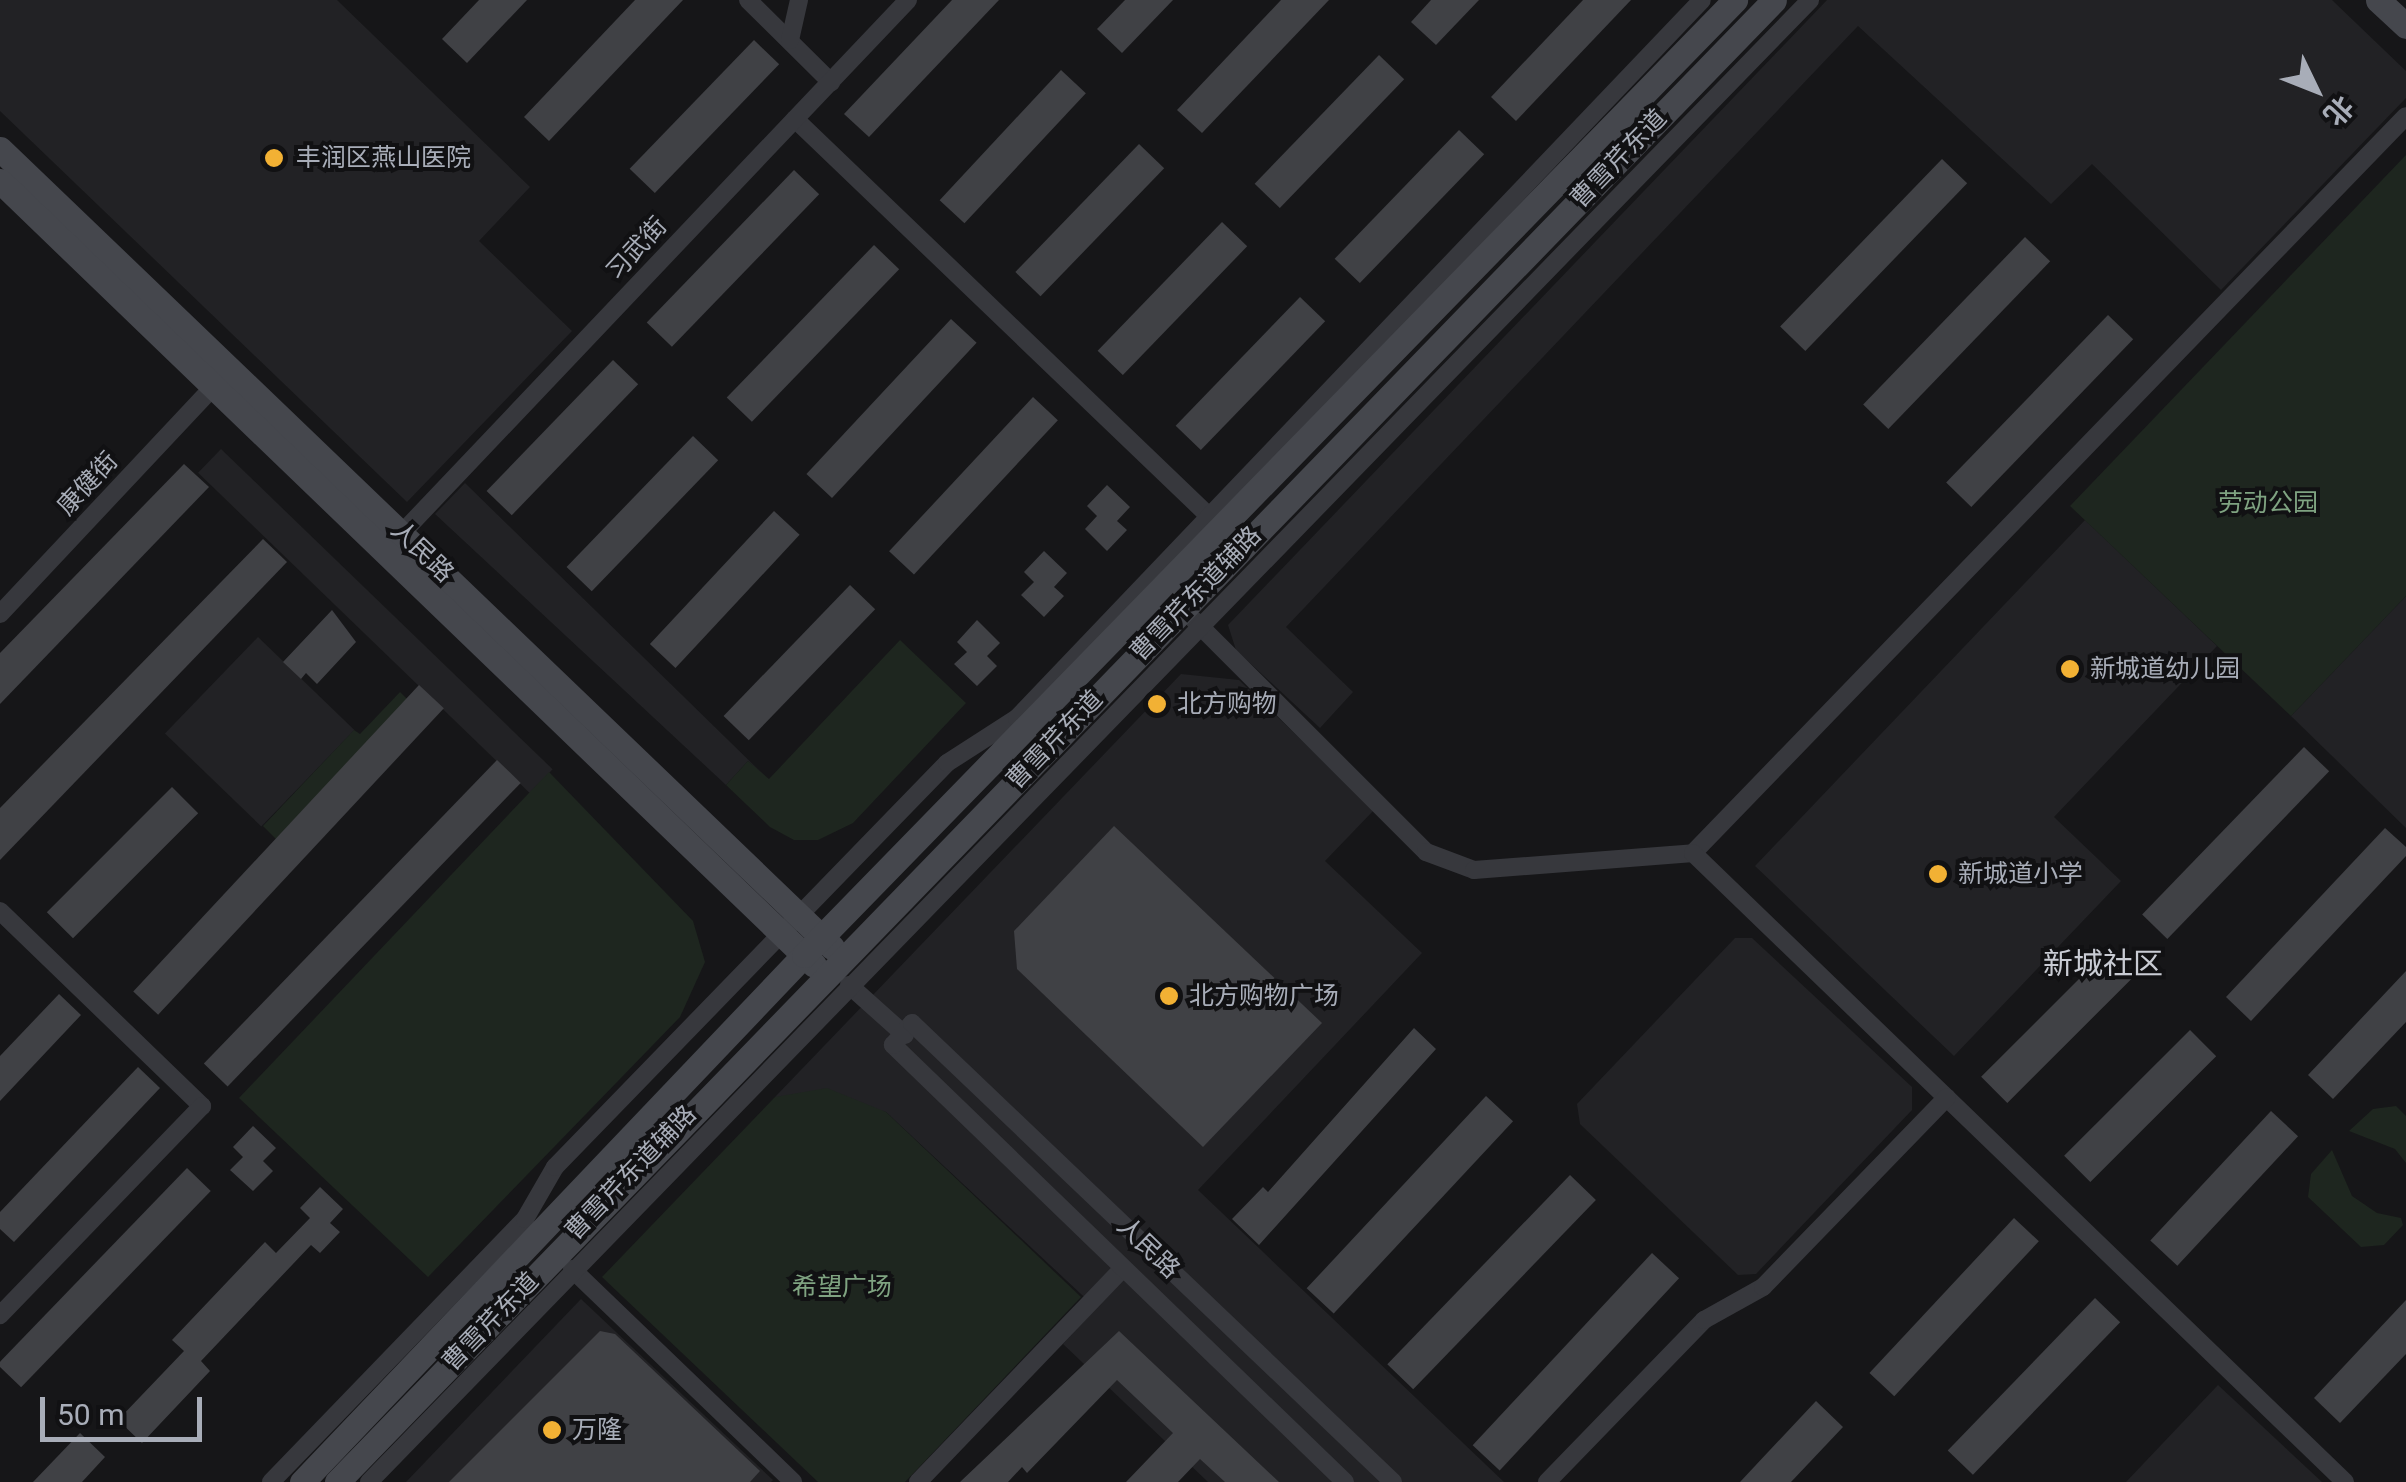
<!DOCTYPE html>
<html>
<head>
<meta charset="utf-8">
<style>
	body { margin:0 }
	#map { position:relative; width:2406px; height:1482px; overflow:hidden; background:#161618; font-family:Roboto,"Noto Sans SC",sans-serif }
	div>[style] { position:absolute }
	.built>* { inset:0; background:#222225; transform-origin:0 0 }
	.green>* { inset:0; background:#1e261f }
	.building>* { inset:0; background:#404145; transform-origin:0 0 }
	.street>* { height:18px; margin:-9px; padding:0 9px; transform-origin:9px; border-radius:9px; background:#37383d }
	.secondary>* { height:25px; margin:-12.5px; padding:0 12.5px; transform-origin:12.5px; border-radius:12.5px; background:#45474d }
	.dots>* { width:28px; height:28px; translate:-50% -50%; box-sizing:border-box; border:5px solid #111113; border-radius:50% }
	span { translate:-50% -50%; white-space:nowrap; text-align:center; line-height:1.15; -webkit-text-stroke:8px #111113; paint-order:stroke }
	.poi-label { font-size:25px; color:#a8adb8 }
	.left { translate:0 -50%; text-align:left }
	.street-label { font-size:25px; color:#a8adb8 }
	.park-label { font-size:25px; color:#7fa381 }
	.quarter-label { font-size:30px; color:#c9ccd4 }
	.north { position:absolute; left:2266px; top:40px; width:100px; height:100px; -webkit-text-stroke:8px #111113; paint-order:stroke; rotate:133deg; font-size:28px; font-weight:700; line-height:40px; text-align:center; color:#a8adb8 }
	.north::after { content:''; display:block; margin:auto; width:35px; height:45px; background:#a8adb8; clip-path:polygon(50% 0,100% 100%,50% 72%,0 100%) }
	.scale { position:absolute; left:40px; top:1397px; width:162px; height:45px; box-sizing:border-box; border:5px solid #a8adb8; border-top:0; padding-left:12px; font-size:30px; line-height:35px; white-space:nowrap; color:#a8adb8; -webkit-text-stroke:8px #111113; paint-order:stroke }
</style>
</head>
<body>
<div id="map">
	<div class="built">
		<div style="clip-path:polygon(0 0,337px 0,530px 187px,479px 241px,572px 331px,407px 502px,0 111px)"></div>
		<div style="clip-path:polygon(1827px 0,2332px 0,2406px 71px,2406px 98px,2221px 290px,2092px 164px,2051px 204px,1858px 26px,1286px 627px,1353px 692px,1320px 728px,1236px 650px,1228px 625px)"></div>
		<div style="left:221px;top:449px;width:461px;height:33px;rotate:44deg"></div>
		<div style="clip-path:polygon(465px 483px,769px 780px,748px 761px,726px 785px,435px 514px)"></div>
		<div style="clip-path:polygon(2085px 520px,2217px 646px,2054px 817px,2121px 881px,1954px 1056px,1755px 866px)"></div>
		<div style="clip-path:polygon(2406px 596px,2406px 828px,2291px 716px)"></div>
		<div style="left:258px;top:637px;width:134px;height:134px;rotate:44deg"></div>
		<div style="clip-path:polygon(1181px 674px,1239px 680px,1374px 810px,1325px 861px,1422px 953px,1198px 1190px,1504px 1482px,1208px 1482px,1063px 1344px,1096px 1308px,886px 1112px,775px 1097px)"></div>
		<div style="clip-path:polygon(1735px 938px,1752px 938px,1912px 1087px,1912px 1110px,1756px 1274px,1738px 1275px,1580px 1124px,1577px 1104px)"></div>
		<div style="clip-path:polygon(581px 1299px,773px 1480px,771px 1482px,406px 1482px)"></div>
		<div style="clip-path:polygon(2218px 1385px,2322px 1482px,2126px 1482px)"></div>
	</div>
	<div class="green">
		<div style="clip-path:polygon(2406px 155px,2406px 596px,2291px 716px,2070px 506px)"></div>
		<div style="clip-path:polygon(900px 640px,966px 703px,853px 823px,818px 840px,794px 840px,770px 827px,726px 785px,748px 761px,769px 779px)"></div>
		<div style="clip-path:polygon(400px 692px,408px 700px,276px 839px,263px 826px,354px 730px,360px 734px)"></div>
		<div style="clip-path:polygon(549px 772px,693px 921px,705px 962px,680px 1017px,428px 1277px,239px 1098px)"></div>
		<div style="clip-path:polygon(827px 1088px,886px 1112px,1081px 1297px,905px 1482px,818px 1482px,602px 1277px,775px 1097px)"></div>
		<div style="clip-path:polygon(2396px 1106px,2406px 1116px,2406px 1163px,2395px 1149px,2349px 1131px,2373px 1109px)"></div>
		<div style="clip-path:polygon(2332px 1150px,2352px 1196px,2377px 1213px,2401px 1218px,2403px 1225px,2384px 1245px,2361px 1247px,2308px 1197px,2311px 1174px)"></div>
	</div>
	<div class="building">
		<div style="clip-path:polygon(479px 0,527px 0,467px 63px,442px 39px)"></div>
		<div style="clip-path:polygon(635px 0,683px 0,549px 141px,524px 117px)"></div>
		<div style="clip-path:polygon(952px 0,999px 0,869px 137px,844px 114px)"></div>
		<div style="clip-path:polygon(1125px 0,1173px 0,1122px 53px,1097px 29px)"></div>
		<div style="clip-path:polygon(1281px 0,1329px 0,1202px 133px,1177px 110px)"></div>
		<div style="clip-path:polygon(1431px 0,1479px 0,1436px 45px,1411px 22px)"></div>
		<div style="clip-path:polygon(1583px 0,1631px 0,1516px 121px,1491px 97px)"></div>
		<div style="left:754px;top:40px;width:35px;height:179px;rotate:44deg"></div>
		<div style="left:1379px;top:55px;width:35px;height:179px;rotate:44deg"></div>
		<div style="left:1061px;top:70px;width:34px;height:178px;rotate:43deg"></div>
		<div style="left:1459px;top:130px;width:35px;height:179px;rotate:44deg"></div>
		<div style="left:1139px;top:144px;width:35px;height:178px;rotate:44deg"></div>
		<div style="left:1942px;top:159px;width:35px;height:233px;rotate:44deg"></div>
		<div style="left:794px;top:170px;width:35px;height:212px;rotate:44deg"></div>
		<div style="left:1222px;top:222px;width:35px;height:179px;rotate:44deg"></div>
		<div style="left:2025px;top:237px;width:35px;height:233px;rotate:44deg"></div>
		<div style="left:874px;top:245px;width:35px;height:212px;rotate:44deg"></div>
		<div style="left:1300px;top:297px;width:35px;height:179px;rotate:44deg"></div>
		<div style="left:2108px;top:315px;width:35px;height:233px;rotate:44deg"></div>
		<div style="left:951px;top:319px;width:35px;height:212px;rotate:43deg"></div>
		<div style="left:613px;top:360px;width:35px;height:182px;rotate:44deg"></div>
		<div style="left:1033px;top:397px;width:34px;height:211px;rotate:43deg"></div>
		<div style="left:693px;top:436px;width:35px;height:182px;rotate:44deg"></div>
		<div style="clip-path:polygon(184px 464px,209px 487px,0 704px,0 653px)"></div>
		<div style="clip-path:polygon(1107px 485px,1130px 507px,1117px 521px,1127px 530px,1107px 551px,1085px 529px,1097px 516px,1087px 506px)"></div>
		<div style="left:774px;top:511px;width:35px;height:182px;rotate:43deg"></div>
		<div style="clip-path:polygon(263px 539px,287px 562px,0 860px,0 808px)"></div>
		<div style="clip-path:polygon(1044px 551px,1067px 573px,1054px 587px,1064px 596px,1044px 617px,1021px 595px,1034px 582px,1024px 572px)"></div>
		<div style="left:850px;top:585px;width:35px;height:182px;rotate:44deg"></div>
		<div style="clip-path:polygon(332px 610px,356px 642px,317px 684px,306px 673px,301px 679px,283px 662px)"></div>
		<div style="clip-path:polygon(977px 620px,1000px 643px,987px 656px,997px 666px,977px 686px,954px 664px,967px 652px,957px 642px)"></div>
		<div style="left:419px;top:685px;width:34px;height:419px;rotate:43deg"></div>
		<div style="left:2304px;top:747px;width:35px;height:233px;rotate:44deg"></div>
		<div style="left:497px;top:760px;width:33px;height:422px;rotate:44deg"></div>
		<div style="left:172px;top:787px;width:37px;height:177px;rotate:45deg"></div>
		<div style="clip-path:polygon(1114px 826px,1322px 1023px,1203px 1147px,1017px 969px,1014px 931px)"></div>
		<div style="clip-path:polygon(2385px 828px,2406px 847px,2406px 856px,2251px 1021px,2226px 997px)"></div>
		<div style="left:2107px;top:951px;width:37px;height:178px;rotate:45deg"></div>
		<div style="clip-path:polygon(2406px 971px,2406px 1022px,2333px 1099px,2308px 1075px)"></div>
		<div style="clip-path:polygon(59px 994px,81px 1015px,0 1101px,0 1056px)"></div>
		<div style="clip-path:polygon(1414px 1028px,1436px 1049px,1259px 1245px,1232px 1219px,1263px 1187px,1268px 1192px)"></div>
		<div style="left:2190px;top:1030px;width:37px;height:178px;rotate:45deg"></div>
		<div style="clip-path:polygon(138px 1067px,160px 1088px,14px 1242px,0 1229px,0 1212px)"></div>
		<div style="left:1486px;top:1096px;width:37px;height:263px;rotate:43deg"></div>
		<div style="left:2271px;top:1111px;width:37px;height:177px;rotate:43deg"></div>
		<div style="clip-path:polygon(253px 1126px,276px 1148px,263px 1161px,273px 1171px,253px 1191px,230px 1170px,243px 1157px,233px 1147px)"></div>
		<div style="left:187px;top:1168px;width:33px;height:273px;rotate:44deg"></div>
		<div style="left:1570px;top:1175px;width:36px;height:263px;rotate:44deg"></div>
		<div style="clip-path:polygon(320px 1187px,343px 1209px,330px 1223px,340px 1232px,320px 1253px,311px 1245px,201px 1361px,210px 1371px,142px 1443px,118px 1420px,184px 1351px,172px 1340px,265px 1242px,276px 1253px,310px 1218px,300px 1208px)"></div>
		<div style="left:2014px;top:1218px;width:34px;height:212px;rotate:43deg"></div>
		<div style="left:1652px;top:1253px;width:37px;height:263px;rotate:43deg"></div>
		<div style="left:2095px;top:1298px;width:35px;height:212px;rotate:44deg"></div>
		<div style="clip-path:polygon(2406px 1300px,2406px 1354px,2340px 1423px,2314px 1398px)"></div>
		<div style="clip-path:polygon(600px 1331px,615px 1334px,760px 1471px,750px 1482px,449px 1482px)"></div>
		<div style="clip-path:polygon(1119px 1331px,1279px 1482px,1225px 1482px,1200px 1459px,1178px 1482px,1126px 1482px,1173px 1433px,1117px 1380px,1027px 1473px,1022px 1467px,1008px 1482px,960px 1482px)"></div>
		<div style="clip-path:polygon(1816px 1401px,1843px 1427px,1791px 1482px,1740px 1482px)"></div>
		<div style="clip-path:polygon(80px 1433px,105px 1457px,82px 1482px,33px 1482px)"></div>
	</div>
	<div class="street">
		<div style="left:748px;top:0;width:117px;rotate:44.7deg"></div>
		<div style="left:790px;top:40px;width:41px;rotate:-77.3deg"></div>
		<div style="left:795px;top:119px;width:572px;rotate:43.8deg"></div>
		<div style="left:402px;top:533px;width:735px;rotate:-46.49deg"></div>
		<div style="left:0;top:614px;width:310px;rotate:-46.8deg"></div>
		<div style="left:1194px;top:620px;width:328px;rotate:45deg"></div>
		<div style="left:1426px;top:852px;width:51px;rotate:20.6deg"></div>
		<div style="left:1474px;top:870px;width:220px;rotate:-4.4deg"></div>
		<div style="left:1693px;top:853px;width:1025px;rotate:-45.95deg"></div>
		<div style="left:1693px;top:853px;width:906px;rotate:43.97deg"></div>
		<div style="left:0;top:911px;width:281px;rotate:44deg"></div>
		<div style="left:202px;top:1106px;width:291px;rotate:134deg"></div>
		<div style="left:849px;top:985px;width:75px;rotate:41.8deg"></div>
		<div style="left:572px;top:1269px;width:307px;rotate:43.9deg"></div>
		<div style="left:271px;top:1482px;width:366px;rotate:-46deg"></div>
		<div style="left:525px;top:1219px;width:60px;rotate:-60deg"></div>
		<div style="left:555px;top:1167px;width:563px;rotate:-45.86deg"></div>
		<div style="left:947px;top:763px;width:83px;rotate:-32.7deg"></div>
		<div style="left:1017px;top:718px;width:992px;rotate:-46.35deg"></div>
		<div style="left:369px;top:1482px;width:2067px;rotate:-45.8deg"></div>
		<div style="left:918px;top:1482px;width:295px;rotate:-46.2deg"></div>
		<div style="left:1345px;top:1482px;width:629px;rotate:-135.97deg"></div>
		<div style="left:893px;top:1045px;width:29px;rotate:-49deg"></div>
		<div style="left:912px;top:1023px;width:665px;rotate:43.66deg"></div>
		<div style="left:1547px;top:1482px;width:226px;rotate:-45.9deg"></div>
		<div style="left:1704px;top:1320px;width:68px;rotate:-29.2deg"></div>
		<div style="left:1763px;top:1287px;width:264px;rotate:-45.9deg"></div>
	</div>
	<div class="secondary">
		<div style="left:2378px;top:0;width:38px;rotate:43deg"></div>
		<div style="left:0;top:149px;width:1153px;rotate:43.81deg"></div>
		<div style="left:0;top:181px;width:1130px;rotate:43.92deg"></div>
		<div style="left:302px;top:1482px;width:728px;rotate:-46.39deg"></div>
		<div style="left:804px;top:955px;width:1334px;rotate:-45.73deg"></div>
		<div style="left:337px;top:1482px;width:2064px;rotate:-45.88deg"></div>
	</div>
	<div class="dots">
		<div style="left:274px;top:158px;background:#f2b134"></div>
		<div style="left:2070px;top:669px;background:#f2b134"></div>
		<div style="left:1157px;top:704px;background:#f2b134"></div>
		<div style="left:1938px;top:874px;background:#f2b134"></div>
		<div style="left:1169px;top:996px;background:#f2b134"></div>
		<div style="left:552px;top:1430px;background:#f2b134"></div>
	</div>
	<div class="poi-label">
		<span class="left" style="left:296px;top:158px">丰润区燕山医院</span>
		<span class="left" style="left:2090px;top:669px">新城道幼儿园</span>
		<span class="left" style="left:1177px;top:704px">北方购物</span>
		<span class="left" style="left:1958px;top:874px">新城道小学</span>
		<span class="left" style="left:1189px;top:996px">北方购物广场</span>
		<span class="left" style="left:572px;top:1430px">万隆</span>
	</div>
	<div class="street-label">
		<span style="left:1619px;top:159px;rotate:-46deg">曹雪芹东道</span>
		<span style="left:637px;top:249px;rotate:-47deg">习武街</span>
		<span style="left:88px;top:484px;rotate:-47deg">康健街</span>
		<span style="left:422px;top:552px;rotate:44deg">人民路</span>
		<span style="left:1196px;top:594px;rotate:-46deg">曹雪芹东道辅路</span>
		<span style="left:1055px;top:740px;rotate:-46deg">曹雪芹东道</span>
		<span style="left:631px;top:1173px;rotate:-46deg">曹雪芹东道辅路</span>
		<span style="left:1148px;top:1248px;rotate:44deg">人民路</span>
		<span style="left:491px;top:1322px;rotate:-46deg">曹雪芹东道</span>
	</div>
	<div class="park-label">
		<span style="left:2268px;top:503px">劳动公园</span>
		<span style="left:842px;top:1287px">希望广场</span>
	</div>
	<div class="quarter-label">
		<span style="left:2103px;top:964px">新城社区</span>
	</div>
	<div class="north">北</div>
	<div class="scale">50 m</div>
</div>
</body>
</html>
